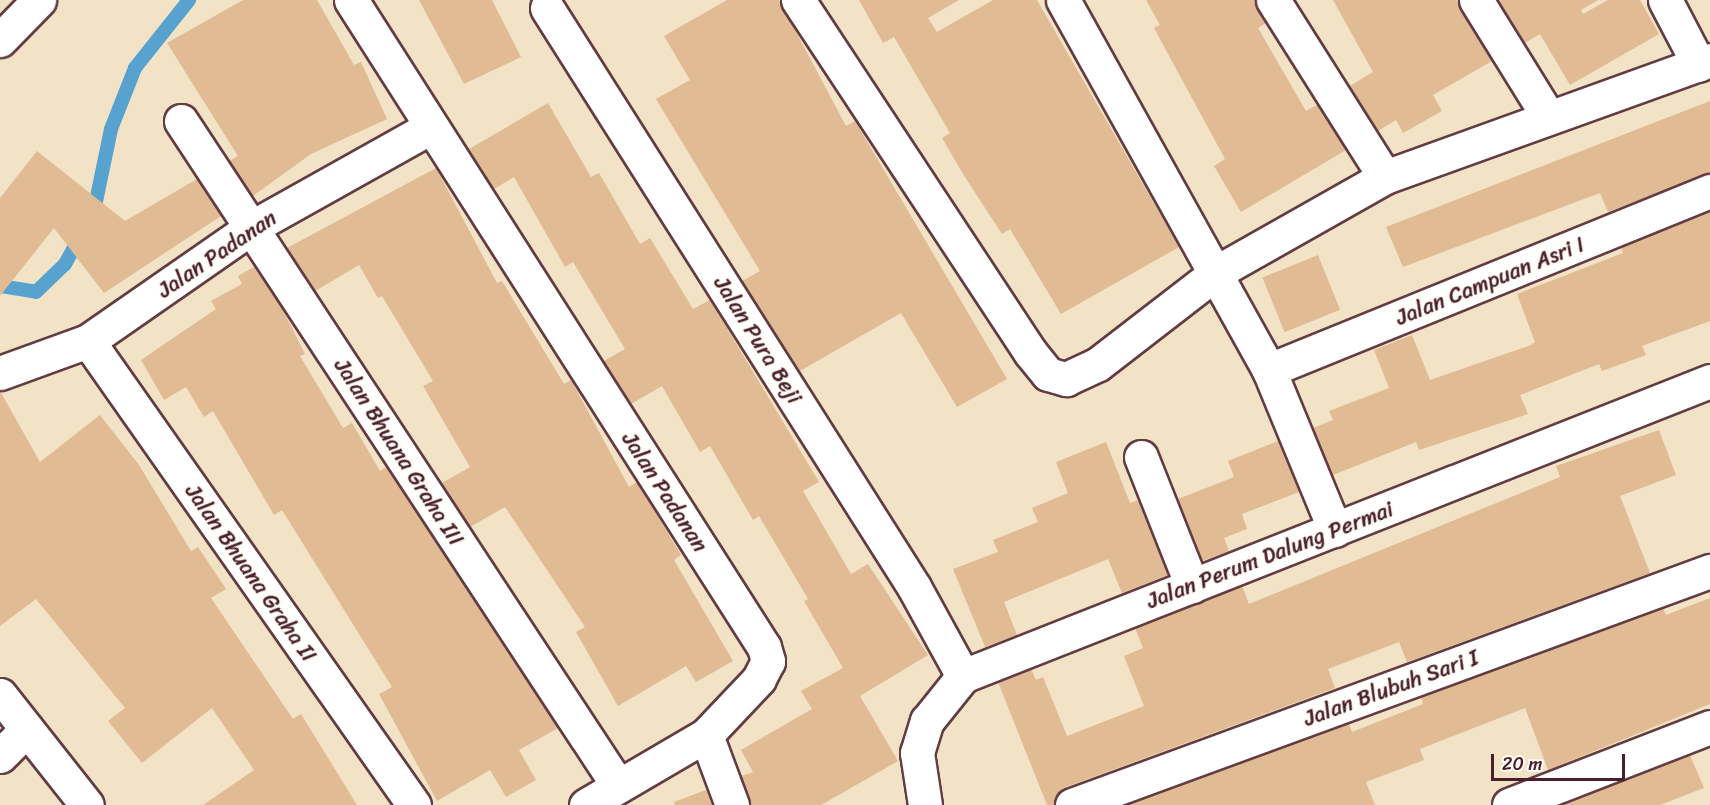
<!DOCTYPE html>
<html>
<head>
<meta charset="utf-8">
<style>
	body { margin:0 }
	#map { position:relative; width:1710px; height:805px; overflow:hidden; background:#f2e2c6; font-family:Sriracha,sans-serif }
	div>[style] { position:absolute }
	.stream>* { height:14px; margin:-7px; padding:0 7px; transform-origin:7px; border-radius:7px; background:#58a2cf }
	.building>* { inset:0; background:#e0bb94; transform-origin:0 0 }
	.roads { filter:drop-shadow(2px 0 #633c42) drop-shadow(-2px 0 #633c42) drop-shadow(0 2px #633c42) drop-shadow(0 -2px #633c42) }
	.minor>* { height:33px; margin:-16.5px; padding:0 16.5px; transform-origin:16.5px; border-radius:16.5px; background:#fff }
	span { translate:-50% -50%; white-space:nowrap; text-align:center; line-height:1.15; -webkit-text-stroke:4.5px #fdfcf7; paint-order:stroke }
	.street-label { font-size:22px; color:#4a1f2b }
	.scale { position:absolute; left:1491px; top:754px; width:134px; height:27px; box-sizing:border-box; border:3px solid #4a1f2b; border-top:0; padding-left:8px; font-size:18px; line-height:21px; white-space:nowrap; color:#4a1f2b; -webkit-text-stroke:4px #fdfcf7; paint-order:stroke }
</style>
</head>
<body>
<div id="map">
	<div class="stream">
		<div style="left:93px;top:216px;width:89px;rotate:-78.3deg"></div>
		<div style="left:111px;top:129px;width:66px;rotate:-68.5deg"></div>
		<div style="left:135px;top:68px;width:87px;rotate:-51.5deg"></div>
		<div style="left:0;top:286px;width:36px;rotate:9deg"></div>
		<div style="left:36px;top:292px;width:40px;rotate:-44deg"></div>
		<div style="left:65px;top:264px;width:31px;rotate:-61deg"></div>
	</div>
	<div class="building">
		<div style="clip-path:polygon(243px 0,317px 0,354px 65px,361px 62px,387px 119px,311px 154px,253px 196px,229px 161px,238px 156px,167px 43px)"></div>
		<div style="clip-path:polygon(419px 0,492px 0,521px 57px,464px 84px)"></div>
		<div style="clip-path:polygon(727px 0,779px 0,846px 126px,855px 121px,1007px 379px,957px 407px,901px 313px,800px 371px,742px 281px,760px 271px,656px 99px,690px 80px,664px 36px)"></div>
		<div style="clip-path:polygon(859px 0,959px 0,928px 18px,937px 32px,993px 0,1037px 0,1179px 247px,1061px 314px,1010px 229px,1002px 234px,963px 174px,942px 138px,950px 133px,894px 37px,883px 43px)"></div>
		<div style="clip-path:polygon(1146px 0,1254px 0,1266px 23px,1258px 28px,1306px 111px,1317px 105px,1346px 150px,1241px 212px,1214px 166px,1225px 159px,1154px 28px,1160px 25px)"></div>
		<div style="clip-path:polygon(1333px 0,1457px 0,1492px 61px,1433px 95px,1442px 111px,1403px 133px,1396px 120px,1378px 131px,1350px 86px,1373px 72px)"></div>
		<div style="clip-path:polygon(1498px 0,1598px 0,1581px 10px,1583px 14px,1608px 0,1640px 0,1659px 34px,1570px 85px,1540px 34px,1525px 43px)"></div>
		<div style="clip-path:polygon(1710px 101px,1710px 173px,1608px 212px,1600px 193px,1403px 267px,1386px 227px)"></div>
		<div style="clip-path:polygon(548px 103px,591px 177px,599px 173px,640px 244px,650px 238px,693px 309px,710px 300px,819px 482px,803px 491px,851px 574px,868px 564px,928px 655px,860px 696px,898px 761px,821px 805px,750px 805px,741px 776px,753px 772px,741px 750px,812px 709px,801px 691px,843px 668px,804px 601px,808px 599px,759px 516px,753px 520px,710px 446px,700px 452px,662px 386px,631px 404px,604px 361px,625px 349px,573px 262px,565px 267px,514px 177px,494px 189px,469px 149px)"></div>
		<div style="clip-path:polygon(37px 151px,125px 221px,197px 179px,221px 216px,104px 293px,54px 228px,0 296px,0 198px)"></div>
		<div style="clip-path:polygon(436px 168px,497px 283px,502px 281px,564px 384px,571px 380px,629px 487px,637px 482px,681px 555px,674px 560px,733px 661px,696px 682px,686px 666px,618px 706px,576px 632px,585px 627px,505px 507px,470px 527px,442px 483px,470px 467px,423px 386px,433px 381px,382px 296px,378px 298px,359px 265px,315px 291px,287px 248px)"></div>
		<div style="clip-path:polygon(1710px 211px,1710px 321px,1642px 346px,1646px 355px,1602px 371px,1599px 364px,1520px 395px,1528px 414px,1419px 450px,1416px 442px,1333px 475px,1313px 428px,1333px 420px,1329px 411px,1389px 388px,1374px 350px,1412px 335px,1430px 380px,1531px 345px,1535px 342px,1517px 294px,1623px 253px,1621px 247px)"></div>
		<div style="left:1318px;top:255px;width:59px;height:60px;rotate:68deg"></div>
		<div style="clip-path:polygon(254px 267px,283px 310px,305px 354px,300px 356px,343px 428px,352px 423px,380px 471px,386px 467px,558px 728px,519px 750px,536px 780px,506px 797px,490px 770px,437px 801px,379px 694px,392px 687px,282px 510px,274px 515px,213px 411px,204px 417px,186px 387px,164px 400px,141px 360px,216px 309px,211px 301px,242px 284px,238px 276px)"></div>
		<div style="clip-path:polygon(0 391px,40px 462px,100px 415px,139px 465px,191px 551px,198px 547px,226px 589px,211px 598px,293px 719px,301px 714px,357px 805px,203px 805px,254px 770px,212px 708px,142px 763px,108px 721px,125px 708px,36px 599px,0 626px)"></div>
		<div style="clip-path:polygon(1659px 430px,1676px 475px,1620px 496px,1650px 573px,1407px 662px,1399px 642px,1328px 669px,1335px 688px,1066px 787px,1054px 805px,1047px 805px,998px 682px,1031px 669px,1036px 680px,1043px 677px,1067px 736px,1144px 706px,1124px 656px,1143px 648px,1135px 628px,1242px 586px,1249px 604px,1560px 477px,1556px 466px)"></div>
		<div style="clip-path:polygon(1278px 441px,1299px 492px,1242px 514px,1247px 529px,1224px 538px,1229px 551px,1202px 561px,1178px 499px,1234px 477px,1228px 461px)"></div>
		<div style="clip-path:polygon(1106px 442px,1130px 503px,1138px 500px,1168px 575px,1122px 593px,1108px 559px,1004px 602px,1017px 635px,985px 647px,953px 569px,998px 552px,993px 540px,1038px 522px,1032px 508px,1068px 493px,1056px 462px)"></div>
		<div style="clip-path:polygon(1710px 598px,1710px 704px,1548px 770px,1525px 708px,1420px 749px,1424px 760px,1366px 782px,1375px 805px,1126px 805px,1349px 724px,1352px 732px,1423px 704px,1421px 697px,1663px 608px,1666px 615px)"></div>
		<div style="clip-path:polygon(1690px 755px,1704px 788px,1660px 805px,1562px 805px)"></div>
		<div style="clip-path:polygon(706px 790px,712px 805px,675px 805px,674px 802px)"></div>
	</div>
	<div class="roads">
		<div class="minor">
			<div style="left:351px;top:0;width:768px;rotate:57.45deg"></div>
			<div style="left:764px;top:647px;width:15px;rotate:74deg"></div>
			<div style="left:768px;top:661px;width:20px;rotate:117deg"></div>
			<div style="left:759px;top:679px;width:77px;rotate:133.4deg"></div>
			<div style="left:706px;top:735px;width:139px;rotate:149.7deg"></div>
			<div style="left:798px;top:0;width:422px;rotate:56.6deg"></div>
			<div style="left:1030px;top:352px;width:28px;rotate:51deg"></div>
			<div style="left:1048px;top:374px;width:19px;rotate:16deg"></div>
			<div style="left:1066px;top:379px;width:35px;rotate:-25deg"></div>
			<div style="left:1098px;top:364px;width:150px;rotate:-37.7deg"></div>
			<div style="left:1217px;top:272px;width:193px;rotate:-29.5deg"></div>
			<div style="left:1385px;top:177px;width:345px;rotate:-19.8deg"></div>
			<div style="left:1063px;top:0;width:423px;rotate:60.9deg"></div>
			<div style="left:1269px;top:370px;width:173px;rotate:67.6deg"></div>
			<div style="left:1273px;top:0;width:209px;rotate:57.7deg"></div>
			<div style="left:1476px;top:0;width:137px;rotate:58.2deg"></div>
			<div style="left:1665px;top:0;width:73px;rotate:62.4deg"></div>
			<div style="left:547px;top:8px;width:686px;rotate:57.63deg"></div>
			<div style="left:914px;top:587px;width:102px;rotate:61.2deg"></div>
			<div style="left:0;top:40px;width:56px;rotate:-45.7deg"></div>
			<div style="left:181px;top:121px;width:794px;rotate:56.67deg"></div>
			<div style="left:88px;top:341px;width:567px;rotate:54.91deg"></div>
			<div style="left:1269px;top:370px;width:476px;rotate:-22.1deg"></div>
			<div style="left:0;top:373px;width:94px;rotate:-20deg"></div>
			<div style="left:88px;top:341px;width:200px;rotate:-34.8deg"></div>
			<div style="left:252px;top:227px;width:205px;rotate:-29.2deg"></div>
			<div style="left:1141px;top:457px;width:139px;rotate:68.4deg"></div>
			<div style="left:0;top:695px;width:140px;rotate:51.7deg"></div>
			<div style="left:706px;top:735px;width:75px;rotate:69.6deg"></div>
			<div style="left:0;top:756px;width:38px;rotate:-45deg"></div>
			<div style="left:925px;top:805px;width:53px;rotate:-98.7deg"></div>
			<div style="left:917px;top:753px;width:34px;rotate:-73deg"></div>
			<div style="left:927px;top:721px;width:58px;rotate:-51.3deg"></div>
			<div style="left:963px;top:676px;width:803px;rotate:-21.55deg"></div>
			<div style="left:1072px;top:805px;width:680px;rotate:-20.14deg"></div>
			<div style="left:1509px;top:805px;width:216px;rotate:-21.2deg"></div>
		</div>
	</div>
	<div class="street-label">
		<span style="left:217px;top:254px;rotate:-34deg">Jalan Padanan</span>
		<span style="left:1490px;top:281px;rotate:-22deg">Jalan Campuan Asri I</span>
		<span style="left:758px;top:340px;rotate:58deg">Jalan Pura Beji</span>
		<span style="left:399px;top:452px;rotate:57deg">Jalan Bhuana Graha III</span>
		<span style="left:665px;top:492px;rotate:57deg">Jalan Padanan</span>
		<span style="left:1270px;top:555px;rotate:-21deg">Jalan Perum Dalung Permai</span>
		<span style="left:251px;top:573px;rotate:55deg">Jalan Bhuana Graha II</span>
		<span style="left:1391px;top:688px;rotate:-20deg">Jalan Blubuh Sari I</span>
	</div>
	<div class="scale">20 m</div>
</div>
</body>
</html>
